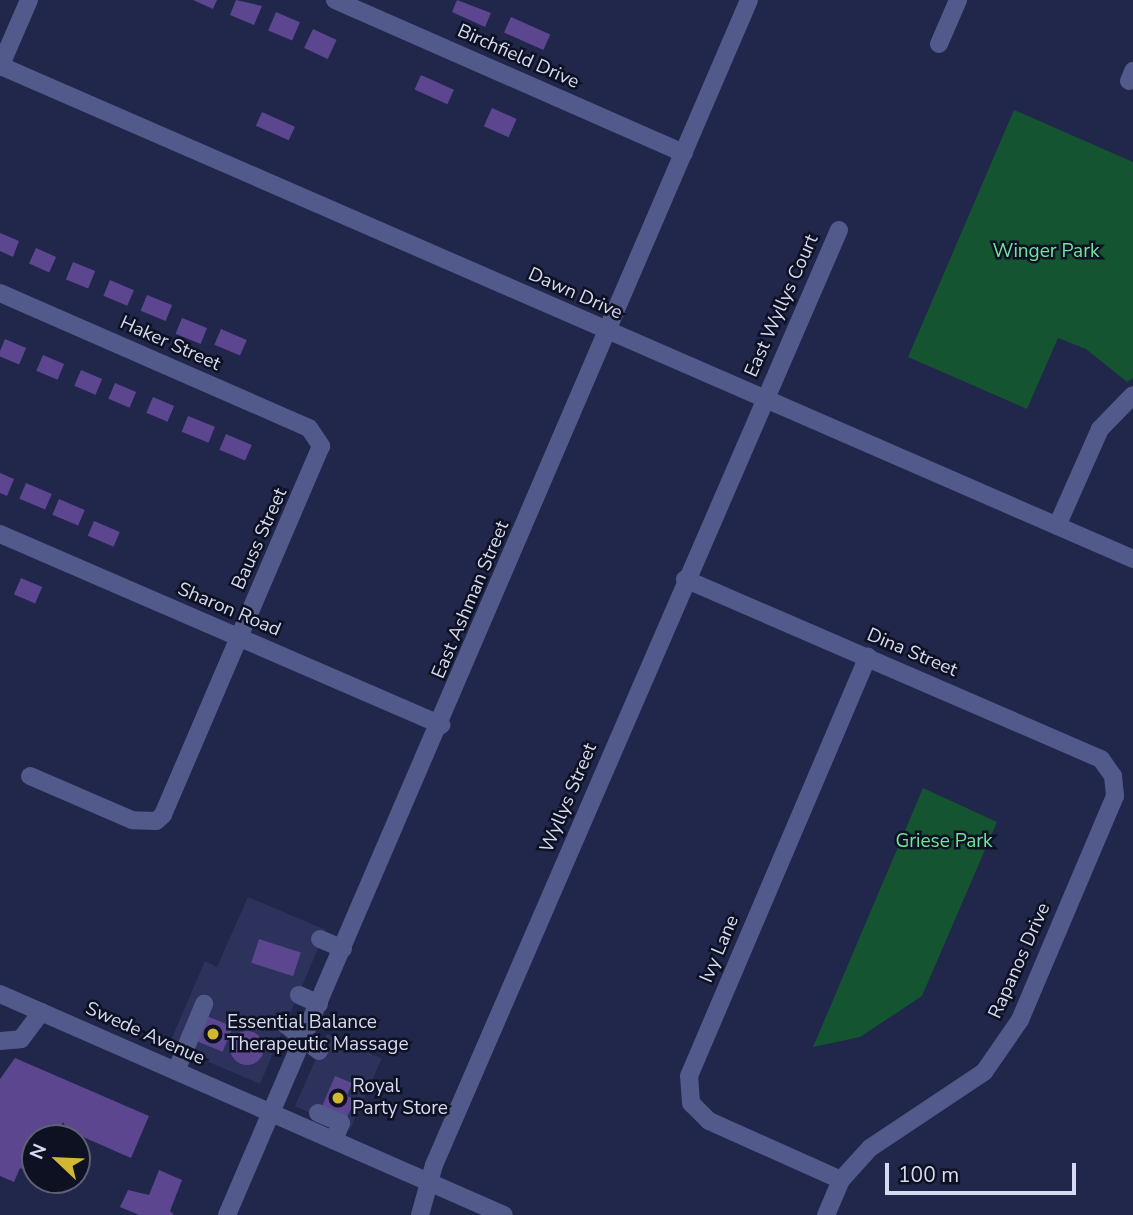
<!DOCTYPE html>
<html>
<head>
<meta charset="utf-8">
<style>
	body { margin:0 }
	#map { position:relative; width:1133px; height:1215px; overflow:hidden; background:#21264b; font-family:"Nunito Sans",sans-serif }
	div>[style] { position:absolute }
	.built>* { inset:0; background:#2c325b; transform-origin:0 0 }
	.green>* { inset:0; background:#145431 }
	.building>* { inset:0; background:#5c468f; transform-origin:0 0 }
	.round { border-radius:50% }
	.minor>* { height:18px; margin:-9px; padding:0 9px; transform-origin:9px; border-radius:9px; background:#515a8b }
	.dots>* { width:19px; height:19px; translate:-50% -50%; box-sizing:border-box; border:4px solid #0e1121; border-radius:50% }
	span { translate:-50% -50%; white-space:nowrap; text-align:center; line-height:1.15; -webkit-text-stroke:5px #0e1121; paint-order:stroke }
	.street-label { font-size:19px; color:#d5daf2 }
	.park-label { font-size:19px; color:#71e59f }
	.poi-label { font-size:19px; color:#d5daf2 }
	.left { translate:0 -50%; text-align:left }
	.north { position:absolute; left:21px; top:1124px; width:70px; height:70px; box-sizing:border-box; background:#0e1121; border:2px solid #5e6175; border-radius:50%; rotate:293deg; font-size:19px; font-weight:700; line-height:28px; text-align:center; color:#d5daf2 }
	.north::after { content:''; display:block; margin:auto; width:24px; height:32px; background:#d4b635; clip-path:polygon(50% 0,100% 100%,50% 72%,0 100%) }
	.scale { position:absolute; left:885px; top:1163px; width:191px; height:32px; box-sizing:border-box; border:4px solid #d5daf2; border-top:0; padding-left:9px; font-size:21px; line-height:24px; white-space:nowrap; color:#d5daf2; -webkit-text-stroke:5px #0e1121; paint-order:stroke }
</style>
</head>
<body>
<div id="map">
	<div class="built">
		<div style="clip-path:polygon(248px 897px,326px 930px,260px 1084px,169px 1045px,205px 961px,217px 967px)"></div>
		<div style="left:327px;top:1034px;width:60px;height:79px;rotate:24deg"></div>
	</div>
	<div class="green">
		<div style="clip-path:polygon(1014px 110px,1133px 162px,1133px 378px,1127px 382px,1086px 349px,1058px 338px,1027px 409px,908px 357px)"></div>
		<div style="clip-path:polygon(923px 788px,997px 822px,922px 996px,860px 1037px,813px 1047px)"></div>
	</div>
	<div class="building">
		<div style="clip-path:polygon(193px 0,217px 0,213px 9px)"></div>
		<div style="clip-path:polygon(236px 0,262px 6px,254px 25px,230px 15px)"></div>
		<div style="clip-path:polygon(457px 0,491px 13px,485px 27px,452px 12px)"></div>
		<div style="left:276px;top:12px;width:26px;height:20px;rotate:23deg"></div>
		<div style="left:511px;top:17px;width:43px;height:17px;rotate:24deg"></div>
		<div style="left:313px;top:29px;width:26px;height:21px;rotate:25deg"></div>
		<div style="left:421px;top:75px;width:36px;height:16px;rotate:24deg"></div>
		<div style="left:492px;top:108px;width:27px;height:20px;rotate:24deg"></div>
		<div style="left:262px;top:112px;width:36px;height:15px;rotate:24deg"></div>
		<div style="clip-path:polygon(0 233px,19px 241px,13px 257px,0 251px)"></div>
		<div style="left:36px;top:248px;width:22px;height:17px;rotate:24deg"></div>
		<div style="left:73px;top:262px;width:24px;height:19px;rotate:22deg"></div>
		<div style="left:110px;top:280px;width:26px;height:17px;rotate:23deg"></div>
		<div style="left:147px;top:295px;width:27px;height:17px;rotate:22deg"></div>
		<div style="left:182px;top:318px;width:27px;height:17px;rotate:22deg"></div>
		<div style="left:221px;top:329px;width:28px;height:17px;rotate:23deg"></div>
		<div style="left:5px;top:339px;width:23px;height:18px;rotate:23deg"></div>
		<div style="left:43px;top:355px;width:23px;height:17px;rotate:23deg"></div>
		<div style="left:81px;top:370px;width:23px;height:17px;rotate:23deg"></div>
		<div style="left:115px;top:383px;width:23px;height:17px;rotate:23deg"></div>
		<div style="left:153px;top:397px;width:23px;height:17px;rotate:23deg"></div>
		<div style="left:188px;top:416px;width:29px;height:17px;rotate:22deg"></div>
		<div style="left:226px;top:434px;width:28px;height:17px;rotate:23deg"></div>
		<div style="clip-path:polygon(0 473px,14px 479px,7px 496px,0 493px)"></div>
		<div style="left:26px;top:483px;width:28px;height:17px;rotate:23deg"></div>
		<div style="left:59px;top:499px;width:28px;height:17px;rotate:23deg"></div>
		<div style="left:94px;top:521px;width:28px;height:16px;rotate:23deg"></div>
		<div style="left:21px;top:578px;width:23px;height:18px;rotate:23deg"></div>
		<div style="left:259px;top:939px;width:44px;height:25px;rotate:18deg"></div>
		<div style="left:204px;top:1015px;width:31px;height:27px;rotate:22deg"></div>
		<div class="round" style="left:230px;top:1031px;width:34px;height:34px"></div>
		<div style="clip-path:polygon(15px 1058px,149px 1116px,131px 1158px,67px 1130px,63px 1122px,56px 1138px,35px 1138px,35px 1175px,20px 1168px,14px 1182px,0 1176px,0 1079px)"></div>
		<div style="clip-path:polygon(335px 1076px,352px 1083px,347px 1096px,356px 1100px,344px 1122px,320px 1111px)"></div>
		<div style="clip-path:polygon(159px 1170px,182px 1180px,170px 1211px,174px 1215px,139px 1215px,120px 1207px,128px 1190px,149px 1195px)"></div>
	</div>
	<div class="minor">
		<div style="left:335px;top:0;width:381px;rotate:23.7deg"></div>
		<div style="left:939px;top:44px;width:48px;rotate:-66.6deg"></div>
		<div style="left:1px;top:66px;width:1235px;rotate:23.53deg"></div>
		<div style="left:0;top:67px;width:73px;rotate:-66.6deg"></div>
		<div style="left:1129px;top:81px;width:11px;rotate:-68deg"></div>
		<div style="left:0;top:293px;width:337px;rotate:23.6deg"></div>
		<div style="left:309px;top:428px;width:22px;rotate:56deg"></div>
		<div style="left:321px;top:446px;width:401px;rotate:113.2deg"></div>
		<div style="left:163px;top:815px;width:9px;rotate:139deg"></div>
		<div style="left:156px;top:821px;width:24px;rotate:-178deg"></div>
		<div style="left:132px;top:820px;width:111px;rotate:-156.7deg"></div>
		<div style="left:1057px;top:526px;width:106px;rotate:-66.1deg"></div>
		<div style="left:1100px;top:429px;width:47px;rotate:-45.9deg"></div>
		<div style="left:0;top:534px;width:481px;rotate:23.4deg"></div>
		<div style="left:685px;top:579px;width:453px;rotate:23.4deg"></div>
		<div style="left:1101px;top:759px;width:21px;rotate:55deg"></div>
		<div style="left:1113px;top:776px;width:20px;rotate:84deg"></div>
		<div style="left:1115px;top:796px;width:243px;rotate:113deg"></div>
		<div style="left:1020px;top:1020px;width:63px;rotate:124.7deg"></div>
		<div style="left:984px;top:1072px;width:137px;rotate:146.3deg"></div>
		<div style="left:870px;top:1148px;width:43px;rotate:132.2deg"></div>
		<div style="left:841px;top:1180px;width:38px;rotate:113deg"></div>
		<div style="left:320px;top:939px;width:25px;rotate:23deg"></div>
		<div style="left:0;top:994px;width:550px;rotate:23.68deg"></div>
		<div style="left:299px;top:995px;width:22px;rotate:24deg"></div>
		<div style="left:286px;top:1025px;width:42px;rotate:38.2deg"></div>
		<div style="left:0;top:1041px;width:21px;rotate:-5deg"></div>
		<div style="left:21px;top:1039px;width:34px;rotate:-53deg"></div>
		<div style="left:176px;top:1071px;width:73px;rotate:-67.3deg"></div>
		<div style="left:318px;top:1113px;width:25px;rotate:23deg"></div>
		<div style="left:341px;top:1123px;width:18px;rotate:112deg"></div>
		<div style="left:841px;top:1180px;width:145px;rotate:-155.9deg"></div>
		<div style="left:709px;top:1121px;width:25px;rotate:-135deg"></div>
		<div style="left:691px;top:1103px;width:27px;rotate:-94deg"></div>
		<div style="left:689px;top:1076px;width:456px;rotate:-66.9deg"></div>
		<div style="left:227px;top:1215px;width:1322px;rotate:-66.75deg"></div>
		<div style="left:420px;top:1215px;width:52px;rotate:-74.4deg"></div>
		<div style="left:434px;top:1165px;width:1019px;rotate:-66.58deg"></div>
	</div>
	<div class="dots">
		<div style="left:213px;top:1034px;background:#d4b635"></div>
		<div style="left:338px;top:1098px;background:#d4b635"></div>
	</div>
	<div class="street-label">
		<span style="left:518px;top:57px;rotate:24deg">Birchfield Drive</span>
		<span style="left:575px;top:294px;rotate:24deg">Dawn Drive</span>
		<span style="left:782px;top:306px;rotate:-66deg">East Wyllys Court</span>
		<span style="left:170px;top:344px;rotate:24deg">Haker Street</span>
		<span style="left:260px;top:539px;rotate:-66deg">Bauss Street</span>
		<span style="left:471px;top:600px;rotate:-67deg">East Ashman Street</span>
		<span style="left:229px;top:610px;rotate:23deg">Sharon Road</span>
		<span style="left:912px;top:653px;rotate:23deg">Dina Street</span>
		<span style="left:569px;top:798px;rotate:-67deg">Wyllys Street</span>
		<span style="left:720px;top:949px;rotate:-67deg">Ivy Lane</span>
		<span style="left:1020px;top:961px;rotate:-66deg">Rapanos Drive</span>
		<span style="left:145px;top:1034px;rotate:24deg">Swede Avenue</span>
	</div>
	<div class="park-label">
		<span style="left:1046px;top:252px">Winger Park</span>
		<span style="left:944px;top:842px">Griese Park</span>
	</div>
	<div class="poi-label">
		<span class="left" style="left:227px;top:1034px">Essential Balance<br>Therapeutic Massage</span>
		<span class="left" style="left:352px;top:1098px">Royal<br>Party Store</span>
	</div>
	<div class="north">N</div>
	<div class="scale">100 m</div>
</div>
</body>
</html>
